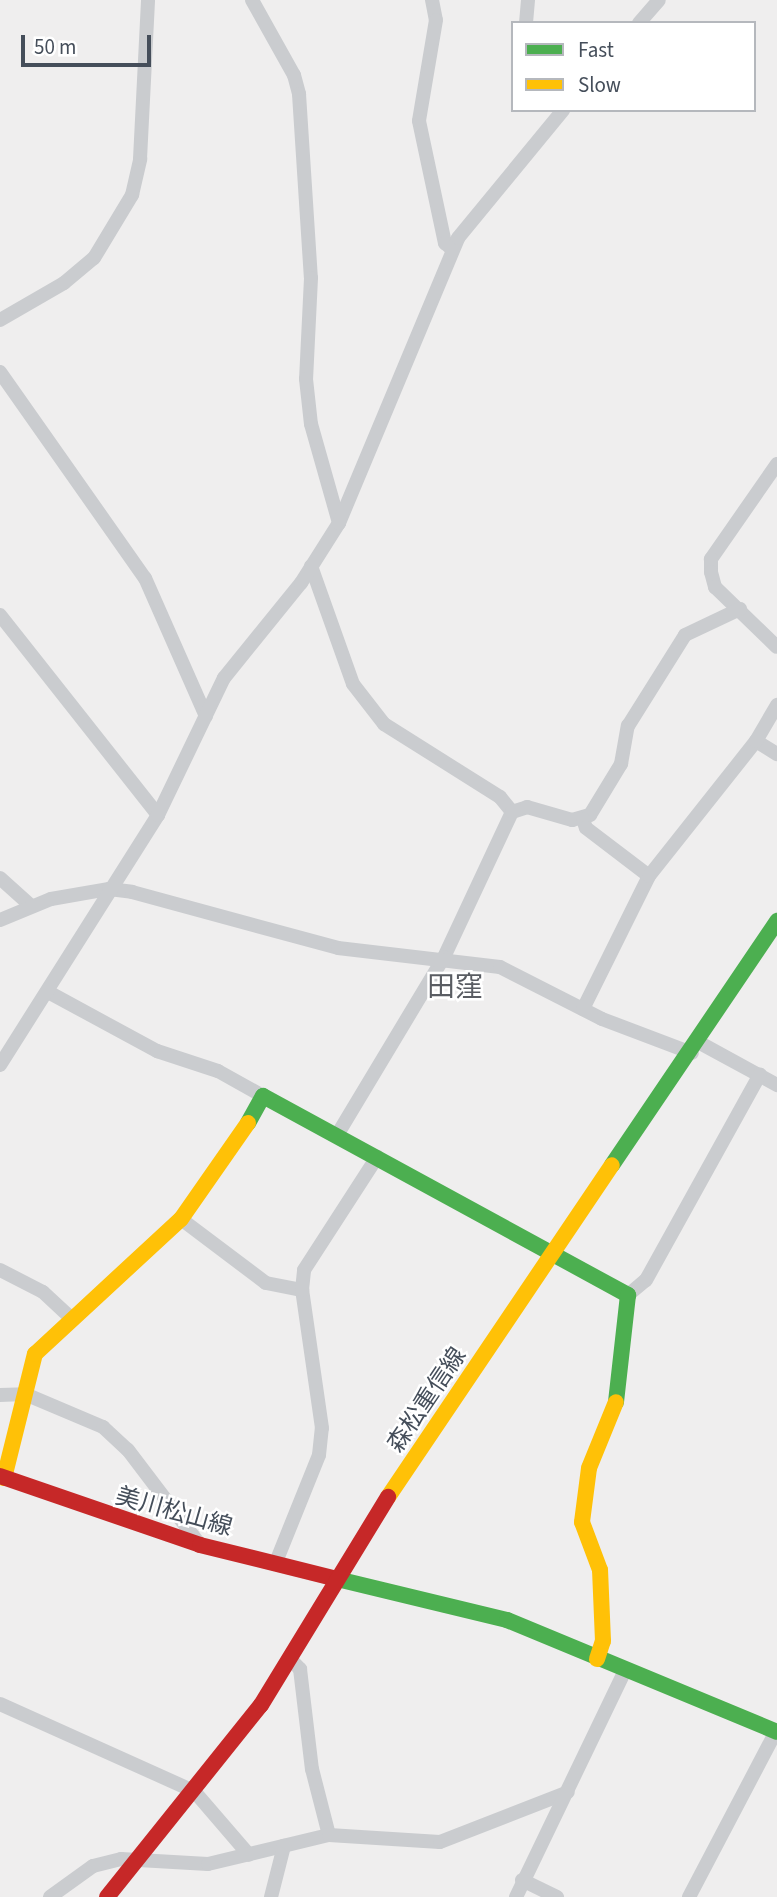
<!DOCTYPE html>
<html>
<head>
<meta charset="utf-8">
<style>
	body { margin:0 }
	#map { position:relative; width:777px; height:1897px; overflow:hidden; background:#efeeee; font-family:"Source Sans 3","Noto Sans JP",sans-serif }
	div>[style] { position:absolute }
	.street>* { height:14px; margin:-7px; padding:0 7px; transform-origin:7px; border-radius:7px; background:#cacccf }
	.fast>* { height:16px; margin:-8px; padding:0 8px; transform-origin:8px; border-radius:8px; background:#4caf50 }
	.slow>* { height:16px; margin:-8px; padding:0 8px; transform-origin:8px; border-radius:8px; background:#ffc107 }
	.jam>* { height:16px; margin:-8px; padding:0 8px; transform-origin:8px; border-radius:8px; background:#c62828 }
	span { translate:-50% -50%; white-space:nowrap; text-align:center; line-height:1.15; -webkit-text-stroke:5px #fff; paint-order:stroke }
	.street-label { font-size:24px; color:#454e5a }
	.quarter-label { font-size:28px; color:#595c62 }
	.legend { position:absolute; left:511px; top:21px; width:245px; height:91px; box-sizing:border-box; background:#fff; border:2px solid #b5b8bd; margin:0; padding:9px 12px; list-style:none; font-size:21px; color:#454e5a }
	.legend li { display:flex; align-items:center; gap:14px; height:35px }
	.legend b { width:35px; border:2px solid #b5b8bd }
	.scale { position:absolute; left:21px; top:35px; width:130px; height:32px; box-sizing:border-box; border:4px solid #454e5a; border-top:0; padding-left:9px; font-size:21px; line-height:24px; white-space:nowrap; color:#454e5a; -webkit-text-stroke:5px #fff; paint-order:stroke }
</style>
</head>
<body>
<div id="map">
	<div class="street">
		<div style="left:252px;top:0;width:86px;rotate:60.8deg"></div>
		<div style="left:294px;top:75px;width:20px;rotate:75deg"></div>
		<div style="left:299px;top:94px;width:184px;rotate:86.3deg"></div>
		<div style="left:311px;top:278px;width:101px;rotate:92.8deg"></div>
		<div style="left:306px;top:379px;width:45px;rotate:83.7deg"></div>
		<div style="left:311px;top:424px;width:103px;rotate:74.2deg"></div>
		<div style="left:432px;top:0;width:20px;rotate:79deg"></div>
		<div style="left:436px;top:20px;width:102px;rotate:99.6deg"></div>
		<div style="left:419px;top:121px;width:125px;rotate:78deg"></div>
		<div style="left:445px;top:243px;width:9px;rotate:41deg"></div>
		<div style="left:526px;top:23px;width:23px;rotate:-85deg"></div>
		<div style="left:639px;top:23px;width:30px;rotate:-49deg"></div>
		<div style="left:0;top:320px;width:74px;rotate:-30deg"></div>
		<div style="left:64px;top:283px;width:39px;rotate:-40deg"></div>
		<div style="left:94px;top:258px;width:74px;rotate:-58.9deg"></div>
		<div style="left:132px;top:195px;width:37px;rotate:-77deg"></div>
		<div style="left:140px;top:159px;width:159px;rotate:-87.1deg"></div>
		<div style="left:0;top:372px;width:252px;rotate:54.9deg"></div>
		<div style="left:145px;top:578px;width:151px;rotate:66.2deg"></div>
		<div style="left:777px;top:464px;width:116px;rotate:124.8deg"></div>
		<div style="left:711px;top:559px;width:13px;rotate:90deg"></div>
		<div style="left:711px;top:572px;width:16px;rotate:75deg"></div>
		<div style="left:715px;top:587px;width:86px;rotate:44.1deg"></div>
		<div style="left:311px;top:566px;width:125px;rotate:70.4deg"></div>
		<div style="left:353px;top:684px;width:51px;rotate:52.2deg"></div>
		<div style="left:384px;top:724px;width:137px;rotate:32.2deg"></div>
		<div style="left:500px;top:797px;width:19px;rotate:51deg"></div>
		<div style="left:512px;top:812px;width:160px;rotate:115.1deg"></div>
		<div style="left:444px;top:957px;width:208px;rotate:121deg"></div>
		<div style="left:0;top:615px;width:255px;rotate:51.7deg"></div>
		<div style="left:756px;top:741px;width:25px;rotate:32deg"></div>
		<div style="left:512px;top:812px;width:16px;rotate:-18deg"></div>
		<div style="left:527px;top:807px;width:47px;rotate:16.1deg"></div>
		<div style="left:572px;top:820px;width:19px;rotate:-16deg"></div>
		<div style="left:590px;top:815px;width:60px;rotate:-58.7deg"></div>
		<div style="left:621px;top:764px;width:39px;rotate:-80deg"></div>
		<div style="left:628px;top:726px;width:107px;rotate:-57.9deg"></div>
		<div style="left:685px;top:635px;width:61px;rotate:-25.3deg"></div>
		<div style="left:583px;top:819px;width:9px;rotate:72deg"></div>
		<div style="left:586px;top:828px;width:79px;rotate:37.3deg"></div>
		<div style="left:0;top:878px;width:40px;rotate:42deg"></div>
		<div style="left:0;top:920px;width:55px;rotate:-22.4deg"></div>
		<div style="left:51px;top:899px;width:59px;rotate:-9.8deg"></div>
		<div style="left:109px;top:889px;width:23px;rotate:7deg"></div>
		<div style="left:132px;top:892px;width:213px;rotate:15.2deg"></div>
		<div style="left:338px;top:948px;width:163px;rotate:6.7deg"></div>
		<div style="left:500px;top:967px;width:114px;rotate:27deg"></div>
		<div style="left:602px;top:1019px;width:96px;rotate:20.7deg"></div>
		<div style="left:50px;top:993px;width:122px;rotate:28.5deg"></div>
		<div style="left:157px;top:1051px;width:64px;rotate:18.2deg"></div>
		<div style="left:218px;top:1071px;width:51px;rotate:29.1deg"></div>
		<div style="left:583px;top:1009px;width:148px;rotate:-63.6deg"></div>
		<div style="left:649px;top:876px;width:172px;rotate:-51.6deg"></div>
		<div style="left:756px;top:741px;width:42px;rotate:-59.7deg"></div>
		<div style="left:700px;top:1043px;width:88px;rotate:28.6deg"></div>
		<div style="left:0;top:1065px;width:296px;rotate:-57.7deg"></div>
		<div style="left:158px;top:815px;width:152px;rotate:-64.3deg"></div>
		<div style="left:224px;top:678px;width:122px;rotate:-51deg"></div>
		<div style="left:301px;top:583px;width:71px;rotate:-57.7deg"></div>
		<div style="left:339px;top:523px;width:309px;rotate:-67.3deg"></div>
		<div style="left:458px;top:238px;width:166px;rotate:-50.6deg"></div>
		<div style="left:181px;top:1219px;width:106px;rotate:37deg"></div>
		<div style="left:266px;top:1283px;width:37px;rotate:11deg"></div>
		<div style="left:0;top:1270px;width:48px;rotate:27.1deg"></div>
		<div style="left:43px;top:1292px;width:38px;rotate:43deg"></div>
		<div style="left:628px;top:1295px;width:23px;rotate:-40deg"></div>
		<div style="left:646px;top:1280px;width:235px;rotate:-61deg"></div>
		<div style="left:0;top:1395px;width:25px;rotate:-2deg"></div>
		<div style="left:25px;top:1394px;width:85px;rotate:22.9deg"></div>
		<div style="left:103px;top:1427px;width:34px;rotate:43deg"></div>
		<div style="left:128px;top:1450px;width:119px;rotate:52.8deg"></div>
		<div style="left:276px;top:1562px;width:115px;rotate:-68.1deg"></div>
		<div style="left:319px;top:1455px;width:27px;rotate:-84deg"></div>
		<div style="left:322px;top:1428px;width:139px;rotate:-98.2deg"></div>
		<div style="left:302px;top:1290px;width:20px;rotate:-84deg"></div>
		<div style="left:304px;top:1270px;width:135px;rotate:-57.1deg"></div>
		<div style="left:291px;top:1660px;width:13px;rotate:45deg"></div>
		<div style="left:300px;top:1669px;width:101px;rotate:83.2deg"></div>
		<div style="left:312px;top:1769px;width:68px;rotate:75.6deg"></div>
		<div style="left:0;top:1704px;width:213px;rotate:24.2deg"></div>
		<div style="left:194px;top:1791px;width:84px;rotate:49.3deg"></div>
		<div style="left:522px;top:1880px;width:39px;rotate:26deg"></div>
		<div style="left:50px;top:1897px;width:53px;rotate:-35.8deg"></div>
		<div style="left:93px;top:1866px;width:29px;rotate:-14deg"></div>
		<div style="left:121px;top:1859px;width:87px;rotate:3.3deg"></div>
		<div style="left:208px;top:1864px;width:124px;rotate:-13.5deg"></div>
		<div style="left:329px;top:1835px;width:111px;rotate:3.6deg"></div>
		<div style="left:440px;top:1842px;width:137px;rotate:-21.3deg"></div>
		<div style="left:271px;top:1897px;width:53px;rotate:-75.7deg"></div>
		<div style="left:516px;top:1897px;width:249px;rotate:-64.3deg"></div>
		<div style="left:689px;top:1897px;width:187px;rotate:-62.3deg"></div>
	</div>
	<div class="fast">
		<div style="left:248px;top:1123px;width:31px;rotate:-61deg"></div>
		<div style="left:263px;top:1096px;width:416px;rotate:28.6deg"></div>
		<div style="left:628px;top:1295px;width:108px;rotate:96.4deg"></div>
		<div style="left:612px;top:1165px;width:295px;rotate:-55.9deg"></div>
		<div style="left:333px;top:1578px;width:179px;rotate:13.6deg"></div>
		<div style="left:507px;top:1620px;width:292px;rotate:22.5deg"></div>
	</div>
	<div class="slow">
		<div style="left:4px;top:1478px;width:128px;rotate:-76deg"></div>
		<div style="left:35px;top:1354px;width:199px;rotate:-42.8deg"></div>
		<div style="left:181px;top:1219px;width:117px;rotate:-55.1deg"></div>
		<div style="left:388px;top:1497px;width:400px;rotate:-56deg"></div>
		<div style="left:597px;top:1659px;width:19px;rotate:-72deg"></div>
		<div style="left:603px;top:1641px;width:71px;rotate:-92.4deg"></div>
		<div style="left:600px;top:1570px;width:51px;rotate:-110.6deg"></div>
		<div style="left:582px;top:1522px;width:54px;rotate:-82.6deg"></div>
		<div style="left:589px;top:1468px;width:71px;rotate:-67.8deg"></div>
	</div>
	<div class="jam">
		<div style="left:0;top:1476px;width:212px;rotate:19deg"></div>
		<div style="left:200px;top:1545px;width:137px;rotate:13.9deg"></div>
		<div style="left:107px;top:1897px;width:246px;rotate:-51.3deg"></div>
		<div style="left:261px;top:1705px;width:244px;rotate:-58.6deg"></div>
	</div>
	<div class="street-label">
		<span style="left:427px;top:1400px;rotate:-56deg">森松重信線</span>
		<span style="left:174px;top:1512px;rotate:16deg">美川松山線</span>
	</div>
	<div class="quarter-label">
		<span style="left:455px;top:987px">田窪</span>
	</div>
	<ul class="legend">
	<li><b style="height:9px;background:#4caf50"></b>Fast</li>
	<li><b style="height:9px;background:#ffc107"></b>Slow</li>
	</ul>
	<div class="scale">50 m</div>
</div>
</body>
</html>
